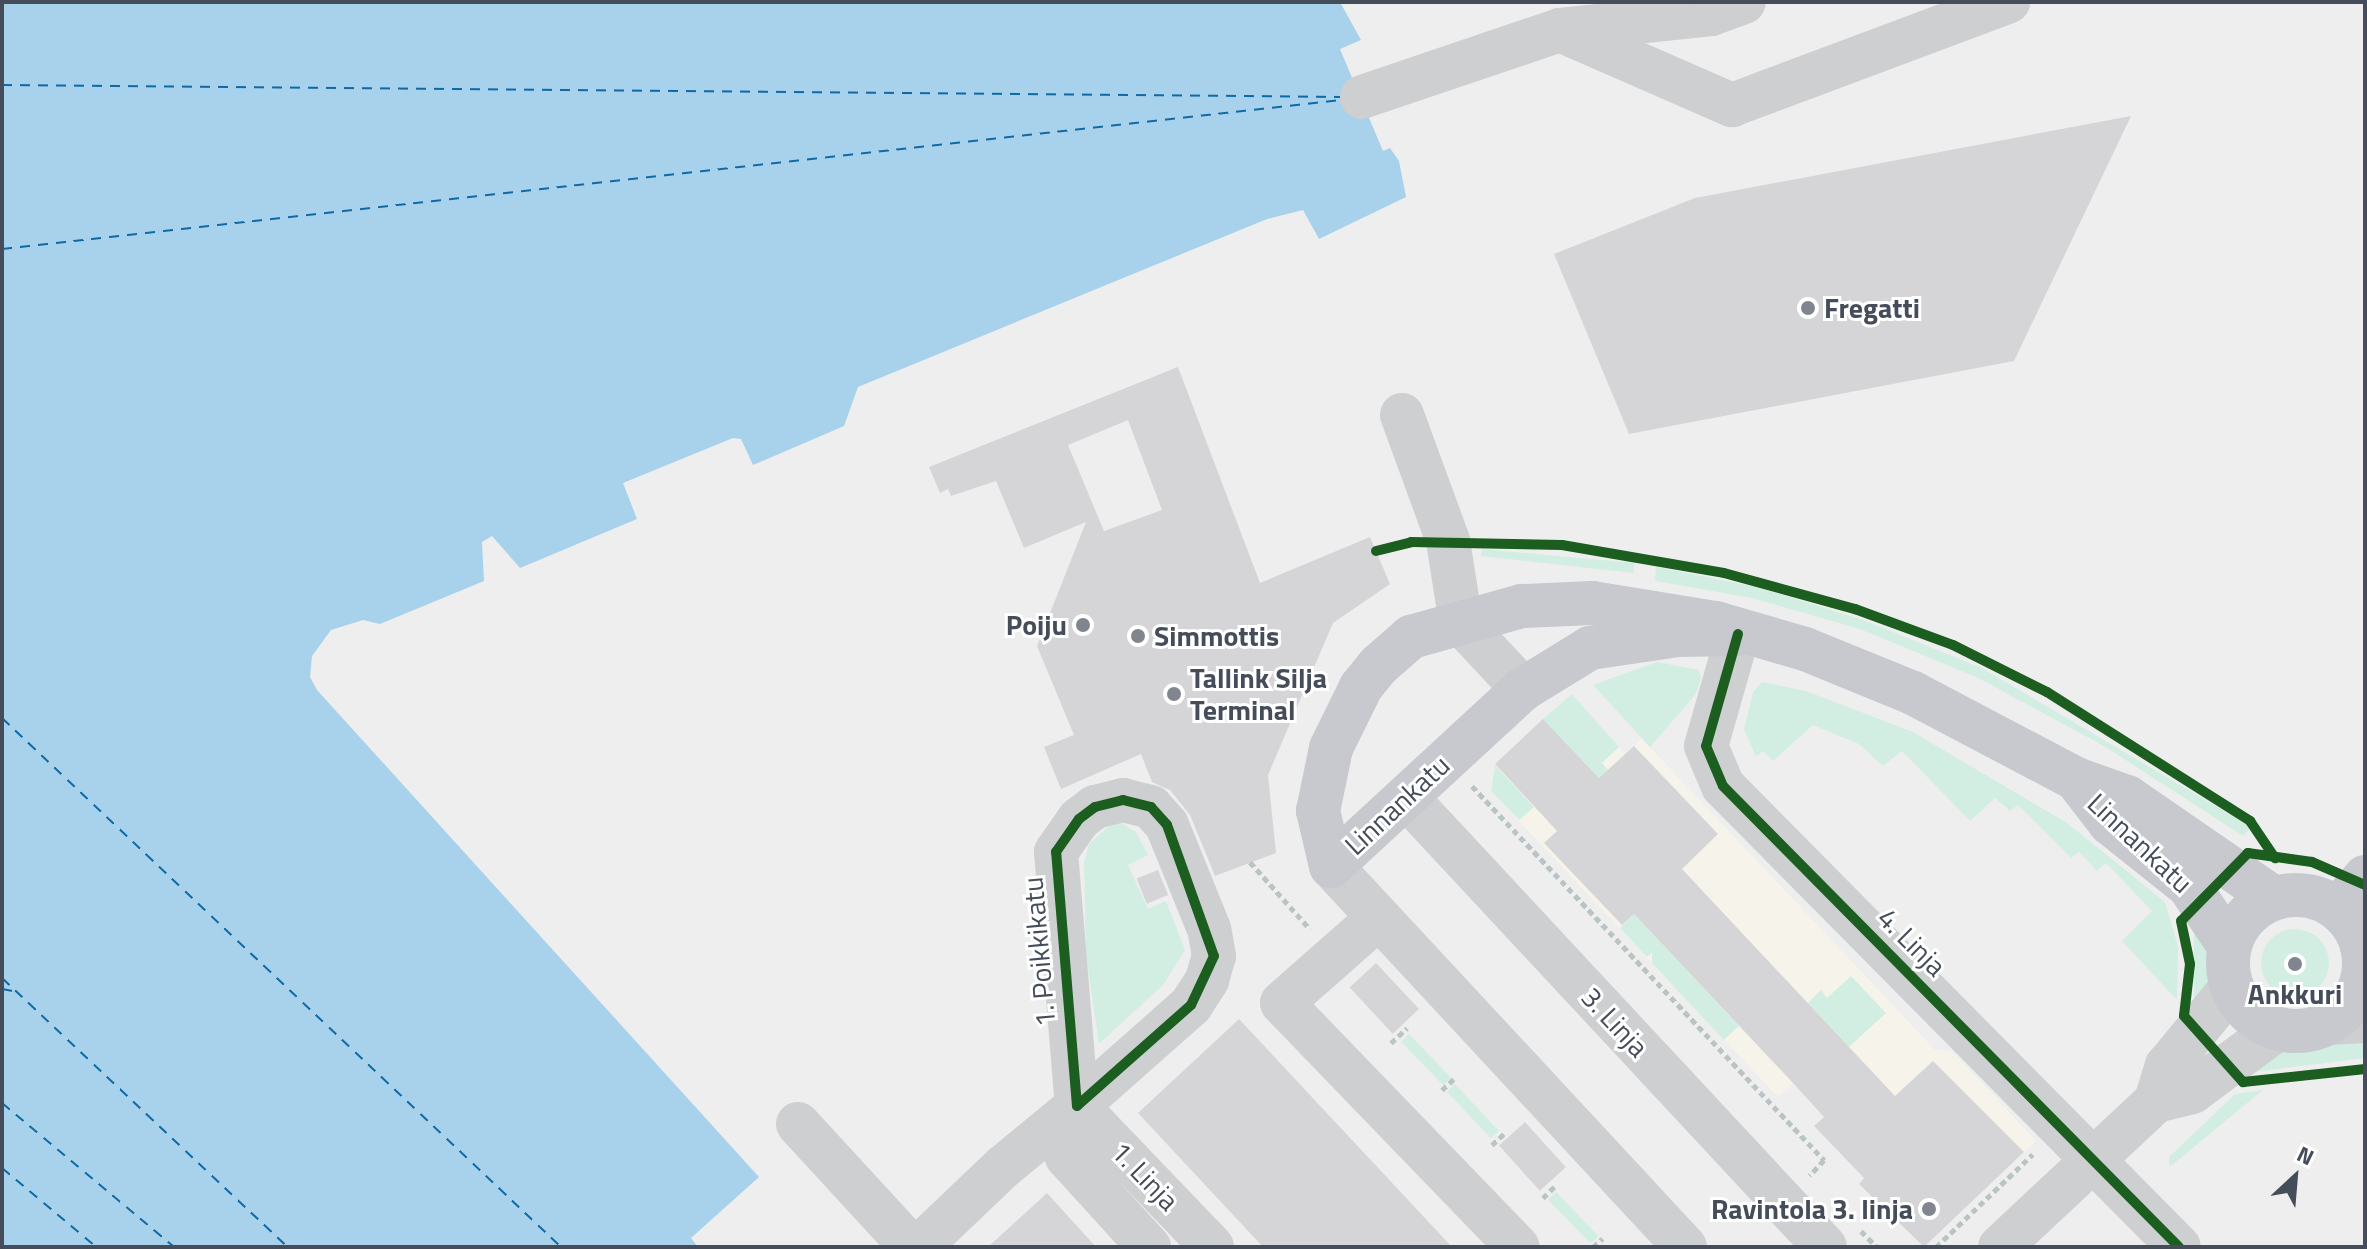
<!DOCTYPE html>
<html>
<head>
<meta charset="utf-8">
<style>
	body { margin:0 }
	#map { position:relative; width:2367px; height:1249px; overflow:hidden; background:#efeeee; font-family:"Titillium Web",sans-serif }
	div>[style] { position:absolute }
	.commercial>* { inset:0; background:#f6f4ea }
	.green>* { inset:0; background:#d2eee2; transform-origin:0 0 }
	.round { border-radius:50% }
	.water>* { inset:0; background:#a8d1eb }
	.ferry>* { height:2px; margin-top:-1px; transform-origin:0; background:repeating-linear-gradient(90deg,#0e69a5 0 10px,transparent 0 18px) }
	.building>* { inset:0; background:#d5d5d7; transform-origin:0 0 }
	.path>* { height:5px; margin-top:-2.5px; transform-origin:0; background:repeating-linear-gradient(90deg,#b9c4c3 0 6px,transparent 0 10px) }
	.minor>* { height:44px; margin:-22px; padding:0 22px; transform-origin:22px; border-radius:22px; background:#cdcfd1 }
	.major>* { height:44px; margin:-22px; padding:0 22px; transform-origin:22px; border-radius:22px; background:#c7c9cf }
	.major>.ring { margin:-22px; padding:0; box-sizing:content-box; background:none; border:44px solid #c7c9cf; border-radius:50% }
	.cycleway>* { height:10px; margin:-5px; padding:0 5px; transform-origin:5px; border-radius:5px; background:#1b5e20 }
	.dots>* { width:22px; height:22px; translate:-50% -50%; box-sizing:border-box; border:4px solid #fff; border-radius:50% }
	span { translate:-50% -50%; white-space:nowrap; text-align:center; line-height:1.15; -webkit-text-stroke:6px #fff; paint-order:stroke }
	.poi-label { font-size:28px; color:#464d5a; font-weight:700 }
	.left { translate:0 -50%; text-align:left }
	.right { translate:-100% -50%; text-align:right }
	.street-label { font-size:28px; color:#464d5a }
	.frame { position:absolute; inset:0; border:4px solid #464d5a; pointer-events:none }
	.north { position:absolute; left:2255px; top:1137px; width:80px; height:80px; -webkit-text-stroke:6px #fff; paint-order:stroke; rotate:26deg; font-size:22px; font-weight:700; line-height:32px; text-align:center; color:#464d5a }
	.north::after { content:''; display:block; margin:auto; width:28px; height:36px; background:#464d5a; clip-path:polygon(50% 0,100% 100%,50% 72%,0 100%) }
</style>
</head>
<body>
<div id="map">
	<div class="commercial">
		<div style="clip-path:polygon(1572px 694px,1625px 754px,1642px 739px,1935px 1050px,1952px 1051px,2036px 1141px,1924px 1247px,1859px 1184px,1864px 1178px,1814px 1126px,1824px 1116px,1794px 1083px,1778px 1097px,1491px 791px,1495px 764px)"></div>
	</div>
	<div class="green">
		<div style="clip-path:polygon(1482px 549px,1634px 563px,1634px 573px,1481px 556px)"></div>
		<div style="clip-path:polygon(1656px 567px,1757px 587px,1863px 620px,1982px 668px,2251px 827px,2243px 836px,2104px 746px,1978px 678px,1860px 629px,1752px 598px,1655px 581px)"></div>
		<div style="clip-path:polygon(1657px 662px,1699px 670px,1701px 677px,1696px 694px,1650px 747px,1593px 685px)"></div>
		<div style="clip-path:polygon(1762px 682px,1806px 691px,1913px 732px,2067px 823px,2165px 902px,2178px 946px,2177px 1000px,2122px 941px,2152px 911px,2106px 863px,2097px 871px,2079px 852px,2071px 858px,2018px 805px,2010px 811px,1995px 798px,1970px 821px,1902px 751px,1883px 766px,1859px 744px,1813px 725px,1773px 761px,1763px 751px,1756px 757px,1744px 729px,1753px 692px)"></div>
		<div style="clip-path:polygon(1572px 694px,1619px 747px,1602px 763px,1608px 770px,1599px 778px,1543px 719px)"></div>
		<div style="clip-path:polygon(1495px 765px,1534px 807px,1519px 820px,1491px 791px)"></div>
		<div style="clip-path:polygon(1116px 820px,1136px 832px,1148px 855px,1128px 865px,1148px 909px,1166px 901px,1185px 950px,1164px 984px,1099px 1044px,1086px 955px,1084px 863px,1089px 844px)"></div>
		<div style="clip-path:polygon(1634px 914px,1739px 1026px,1724px 1040px,1652px 963px,1652px 953px,1647px 957px,1620px 928px)"></div>
		<div style="clip-path:polygon(2194px 924px,2212px 958px,2210px 990px,2194px 1014px)"></div>
		<div class="round" style="left:2261px;top:929px;width:68px;height:68px"></div>
		<div style="clip-path:polygon(1851px 976px,1886px 1013px,1849px 1047px,1808px 1003px,1821px 990px,1827px 998px)"></div>
		<div style="clip-path:polygon(2365px 1032px,2365px 1058px,2254px 1072px,2277px 1048px)"></div>
		<div style="left:1409px;top:1034px;width:61px;height:11px;rotate:46deg"></div>
		<div style="left:1455px;top:1084px;width:64px;height:11px;rotate:47deg"></div>
		<div style="clip-path:polygon(2263px 1090px,2171px 1166px,2169px 1165px,2169px 1157px,2235px 1094px)"></div>
		<div style="left:1556px;top:1192px;width:61px;height:11px;rotate:46deg"></div>
	</div>
	<div class="water">
		<div style="clip-path:polygon(2px 2px,1340px 2px,1361px 40px,1340px 49px,1383px 151px,1390px 148px,1399px 161px,1406px 197px,1319px 239px,1303px 210px,1267px 219px,858px 387px,844px 426px,753px 465px,741px 439px,733px 438px,623px 483px,637px 519px,520px 568px,492px 536px,482px 542px,484px 581px,380px 624px,363px 620px,331px 630px,312px 656px,310px 677px,317px 690px,759px 1177px,691px 1238px,698px 1247px,2px 1247px)"></div>
	</div>
	<div class="ferry">
		<div style="left:2px;top:85px;width:1339px;rotate:0.51deg"></div>
		<div style="left:2px;top:249px;width:1347px;rotate:-6.35deg"></div>
		<div style="left:2px;top:718px;width:770px;rotate:43.42deg"></div>
		<div style="left:2px;top:978px;width:392px;rotate:43.3deg"></div>
		<div style="left:2px;top:989px;width:11px;rotate:10deg"></div>
		<div style="left:2px;top:1103px;width:224px;rotate:39.9deg"></div>
		<div style="left:2px;top:1168px;width:123px;rotate:40deg"></div>
	</div>
	<div class="building">
		<div style="clip-path:polygon(2131px 116px,2014px 361px,1629px 434px,1554px 254px,1695px 198px)"></div>
		<div style="clip-path:polygon(evenodd,1178px 367px,1260px 583px,1370px 537px,1390px 584px,1333px 623px,1268px 775px,1276px 853px,1215px 876px,1190px 815px,1170px 790px,1152px 782px,1141px 754px,1061px 789px,1044px 747px,1074px 735px,1037px 646px,1086px 522px,1024px 548px,996px 481px,951px 496px,948px 489px,940px 493px,929px 467px,1178px 367px,1128px 420px,1162px 510px,1104px 531px,1068px 445px,1128px 420px)"></div>
		<div style="clip-path:polygon(1543px 719px,1599px 778px,1634px 746px,1718px 834px,1682px 869px,1895px 1096px,1933px 1061px,2024px 1152px,1924px 1247px,1859px 1184px,1864px 1178px,1814px 1126px,1824px 1117px,1793px 1083px,1634px 914px,1622px 925px,1544px 843px,1557px 831px,1495px 764px)"></div>
		<div style="left:1158px;top:870px;width:27px;height:23px;rotate:68deg"></div>
		<div style="left:1376px;top:963px;width:63px;height:36px;rotate:47deg"></div>
		<div style="clip-path:polygon(1239px 1019px,1452px 1247px,1263px 1247px,1138px 1113px)"></div>
		<div style="left:1525px;top:1122px;width:61px;height:35px;rotate:48deg"></div>
		<div style="clip-path:polygon(1047px 1193px,1096px 1247px,988px 1247px,1035px 1204px)"></div>
	</div>
	<div class="path">
		<div style="left:1472px;top:786px;width:514px;rotate:46.74deg"></div>
		<div style="left:1824px;top:1160px;width:21px;rotate:133deg"></div>
		<div style="left:1250px;top:862px;width:90px;rotate:48.2deg"></div>
		<div style="left:1391px;top:1043px;width:22px;rotate:-43deg"></div>
		<div style="left:1442px;top:1090px;width:16px;rotate:-43deg"></div>
		<div style="left:1492px;top:1145px;width:18px;rotate:-43deg"></div>
		<div style="left:1543px;top:1198px;width:16px;rotate:-45deg"></div>
		<div style="left:1861px;top:1231px;width:23px;rotate:45deg"></div>
		<div style="left:1593px;top:1247px;width:13px;rotate:-42deg"></div>
		<div style="left:1936px;top:1247px;width:134px;rotate:-43.8deg"></div>
	</div>
	<div class="minor">
		<div style="left:1560px;top:30px;width:188px;rotate:23.6deg"></div>
		<div style="left:1732px;top:105px;width:295px;rotate:-20.5deg"></div>
		<div style="left:1362px;top:97px;width:209px;rotate:-18.7deg"></div>
		<div style="left:1560px;top:30px;width:152px;rotate:-6deg"></div>
		<div style="left:1711px;top:14px;width:35px;rotate:-20deg"></div>
		<div style="left:1402px;top:415px;width:134px;rotate:69.9deg"></div>
		<div style="left:1448px;top:541px;width:83px;rotate:81deg"></div>
		<div style="left:1461px;top:623px;width:91px;rotate:46.8deg"></div>
		<div style="left:1738px;top:634px;width:116px;rotate:105.9deg"></div>
		<div style="left:1706px;top:746px;width:43px;rotate:67deg"></div>
		<div style="left:1723px;top:786px;width:648px;rotate:45.31deg"></div>
		<div style="left:1406px;top:797px;width:615px;rotate:47.04deg"></div>
		<div style="left:1331px;top:866px;width:520px;rotate:47.1deg"></div>
		<div style="left:1376px;top:920px;width:125px;rotate:138.6deg"></div>
		<div style="left:1282px;top:1003px;width:339px;rotate:46deg"></div>
		<div style="left:2362px;top:947px;width:4px;rotate:45deg"></div>
		<div style="left:2328px;top:1023px;width:37px;rotate:-3deg"></div>
		<div style="left:2156px;top:1101px;width:37px;rotate:-73deg"></div>
		<div style="left:2167px;top:1066px;width:102px;rotate:-50.6deg"></div>
		<div style="left:1077px;top:1106px;width:195px;rotate:46.2deg"></div>
		<div style="left:798px;top:1124px;width:167px;rotate:47.4deg"></div>
		<div style="left:919px;top:1247px;width:116px;rotate:-43.6deg"></div>
		<div style="left:1003px;top:1167px;width:96px;rotate:-39.5deg"></div>
		<div style="left:1077px;top:1106px;width:152px;rotate:-41.5deg"></div>
		<div style="left:1191px;top:1005px;width:30px;rotate:-57deg"></div>
		<div style="left:1207px;top:980px;width:25px;rotate:-74deg"></div>
		<div style="left:1214px;top:956px;width:27px;rotate:-100deg"></div>
		<div style="left:1209px;top:929px;width:112px;rotate:-112deg"></div>
		<div style="left:1167px;top:825px;width:24px;rotate:-132deg"></div>
		<div style="left:1151px;top:807px;width:29px;rotate:-166deg"></div>
		<div style="left:1123px;top:800px;width:29px;rotate:166deg"></div>
		<div style="left:1095px;top:807px;width:20px;rotate:143deg"></div>
		<div style="left:1079px;top:819px;width:40px;rotate:124.9deg"></div>
		<div style="left:1056px;top:852px;width:255px;rotate:85.3deg"></div>
		<div style="left:1077px;top:1106px;width:52px;rotate:101.1deg"></div>
		<div style="left:1067px;top:1157px;width:122px;rotate:47.7deg"></div>
		<div style="left:2000px;top:1247px;width:214px;rotate:-43.1deg"></div>
		<div style="left:2156px;top:1101px;width:37px;rotate:-14deg"></div>
		<div style="left:2192px;top:1092px;width:106px;rotate:-36.5deg"></div>
	</div>
	<div class="major">
		<div style="left:1738px;top:634px;width:60px;rotate:179deg"></div>
		<div style="left:1678px;top:635px;width:89px;rotate:171.6deg"></div>
		<div style="left:1590px;top:648px;width:79px;rotate:148.5deg"></div>
		<div style="left:1523px;top:689px;width:261px;rotate:137.3deg"></div>
		<div style="left:1331px;top:866px;width:57px;rotate:-103.3deg"></div>
		<div style="left:1318px;top:811px;width:64px;rotate:-78.3deg"></div>
		<div style="left:1331px;top:748px;width:68px;rotate:-63.8deg"></div>
		<div style="left:1361px;top:687px;width:28px;rotate:-51deg"></div>
		<div style="left:1379px;top:665px;width:43px;rotate:-41.2deg"></div>
		<div style="left:1411px;top:637px;width:52px;rotate:-15.6deg"></div>
		<div style="left:1461px;top:623px;width:63px;rotate:-15.6deg"></div>
		<div style="left:1522px;top:606px;width:70px;rotate:-2.5deg"></div>
		<div style="left:1592px;top:603px;width:126px;rotate:9.2deg"></div>
		<div style="left:1716px;top:623px;width:93px;rotate:16.3deg"></div>
		<div style="left:1805px;top:649px;width:117px;rotate:22.2deg"></div>
		<div style="left:1913px;top:693px;width:184px;rotate:27.8deg"></div>
		<div style="left:2076px;top:779px;width:54px;rotate:19.4deg"></div>
		<div style="left:2127px;top:797px;width:178px;rotate:34.5deg"></div>
		<div style="left:2076px;top:779px;width:56px;rotate:52.3deg"></div>
		<div style="left:2110px;top:823px;width:101px;rotate:38.6deg"></div>
		<div style="left:2189px;top:886px;width:72px;rotate:56.3deg"></div>
		<div class="ring" style="left:2228px;top:895px;width:92px;height:92px"></div>
		<div style="left:2338px;top:909px;width:42px;rotate:-49.8deg"></div>
	</div>
	<div class="cycleway">
		<div style="left:1376px;top:551px;width:36px;rotate:-14deg"></div>
		<div style="left:1411px;top:542px;width:151px;rotate:1.1deg"></div>
		<div style="left:1562px;top:545px;width:164px;rotate:9.8deg"></div>
		<div style="left:1724px;top:573px;width:136px;rotate:15.4deg"></div>
		<div style="left:1855px;top:609px;width:104px;rotate:20.2deg"></div>
		<div style="left:1953px;top:645px;width:105px;rotate:26.6deg"></div>
		<div style="left:2047px;top:692px;width:241px;rotate:32.4deg"></div>
		<div style="left:2250px;top:821px;width:45px;rotate:56deg"></div>
		<div style="left:1738px;top:634px;width:116px;rotate:105.9deg"></div>
		<div style="left:1706px;top:746px;width:43px;rotate:67deg"></div>
		<div style="left:1723px;top:786px;width:648px;rotate:45.31deg"></div>
		<div style="left:1123px;top:800px;width:29px;rotate:14deg"></div>
		<div style="left:1151px;top:807px;width:24px;rotate:48deg"></div>
		<div style="left:1167px;top:825px;width:139px;rotate:70.3deg"></div>
		<div style="left:1214px;top:956px;width:54px;rotate:115.1deg"></div>
		<div style="left:1191px;top:1005px;width:152px;rotate:138.5deg"></div>
		<div style="left:1077px;top:1106px;width:255px;rotate:-94.7deg"></div>
		<div style="left:1056px;top:852px;width:40px;rotate:-55.1deg"></div>
		<div style="left:1079px;top:819px;width:20px;rotate:-37deg"></div>
		<div style="left:1095px;top:807px;width:29px;rotate:-14deg"></div>
		<div style="left:2365px;top:885px;width:58px;rotate:-156.5deg"></div>
		<div style="left:2312px;top:862px;width:65px;rotate:-172deg"></div>
		<div style="left:2248px;top:853px;width:95px;rotate:134.6deg"></div>
		<div style="left:2181px;top:921px;width:44px;rotate:78.2deg"></div>
		<div style="left:2190px;top:964px;width:52px;rotate:96.6deg"></div>
		<div style="left:2184px;top:1016px;width:89px;rotate:48.2deg"></div>
		<div style="left:2243px;top:1082px;width:123px;rotate:-6.1deg"></div>
	</div>
	<div class="dots">
		<div style="left:1808px;top:308px;background:#81858e"></div>
		<div style="left:1083px;top:625px;background:#81858e"></div>
		<div style="left:1138px;top:636px;background:#81858e"></div>
		<div style="left:1174px;top:694px;background:#81858e"></div>
		<div style="left:2295px;top:964px;background:#81858e"></div>
		<div style="left:1929px;top:1209px;background:#81858e"></div>
	</div>
	<div class="poi-label">
		<span class="left" style="left:1824px;top:308px">Fregatti</span>
		<span class="right" style="left:1067px;top:625px">Poiju</span>
		<span class="left" style="left:1154px;top:636px">Simmottis</span>
		<span class="left" style="left:1190px;top:694px">Tallink Silja<br>Terminal</span>
		<span style="left:2295px;top:994px">Ankkuri</span>
		<span class="right" style="left:1913px;top:1209px">Ravintola 3. linja</span>
	</div>
	<div class="street-label">
		<span style="left:1397px;top:805px;rotate:-43deg">Linnankatu</span>
		<span style="left:2140px;top:843px;rotate:43deg">Linnankatu</span>
		<span style="left:1912px;top:942px;rotate:45deg">4. Linja</span>
		<span style="left:1039px;top:952px;rotate:-95deg">1. Poikkikatu</span>
		<span style="left:1615px;top:1022px;rotate:47deg">3. Linja</span>
		<span style="left:1145px;top:1176px;rotate:46deg">1. Linja</span>
	</div>
	<div class="frame"></div>
	<div class="north">N</div>
</div>
</body>
</html>
